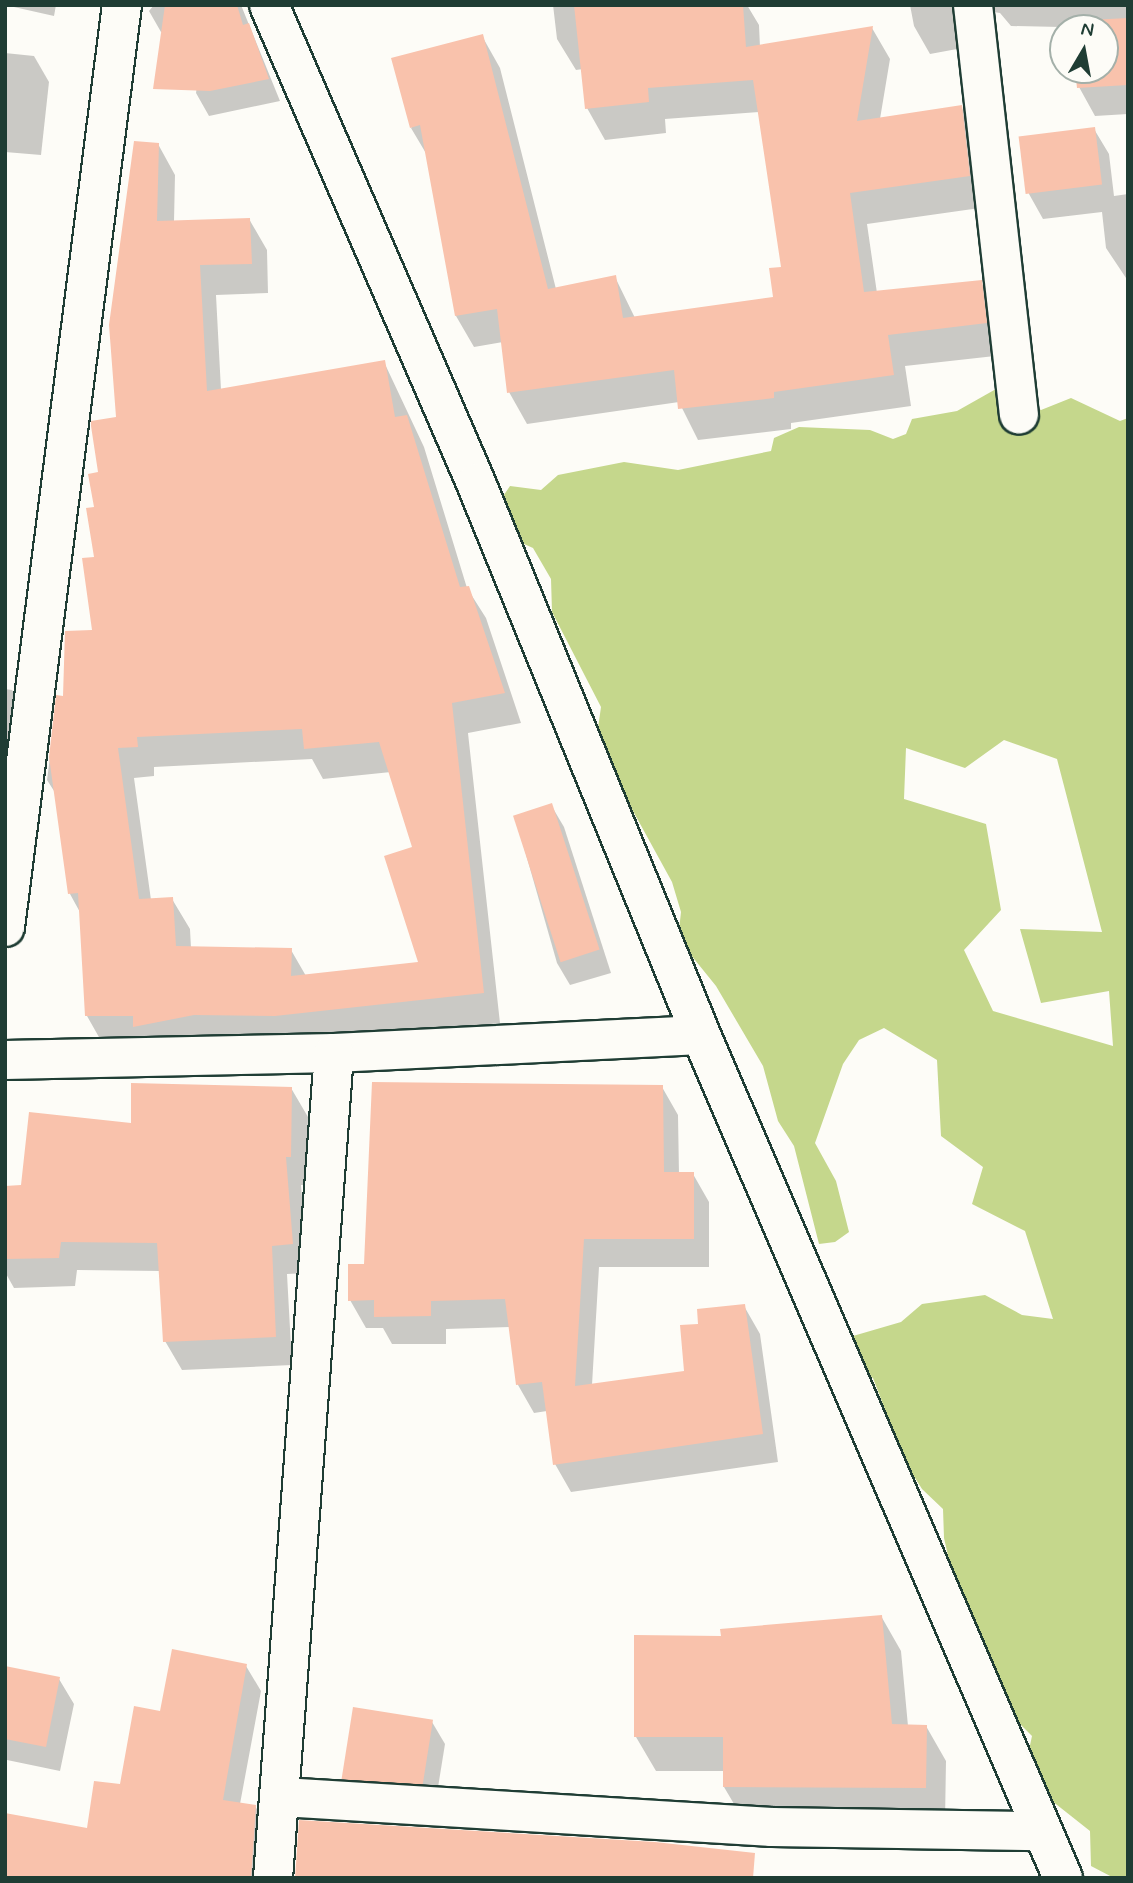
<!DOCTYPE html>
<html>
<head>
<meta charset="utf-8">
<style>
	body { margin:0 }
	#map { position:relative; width:1133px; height:1883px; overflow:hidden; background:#fdfcf7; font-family:Mynerve,sans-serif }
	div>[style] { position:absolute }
	.green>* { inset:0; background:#c5d78c }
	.shadow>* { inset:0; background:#0003 }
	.building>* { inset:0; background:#f9c2ac; transform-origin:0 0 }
	.roads { filter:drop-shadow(2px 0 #1f3d34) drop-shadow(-2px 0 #1f3d34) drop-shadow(0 2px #1f3d34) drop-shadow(0 -2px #1f3d34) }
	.minor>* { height:38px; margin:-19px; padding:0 19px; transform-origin:19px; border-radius:19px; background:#fdfcf7 }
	span { translate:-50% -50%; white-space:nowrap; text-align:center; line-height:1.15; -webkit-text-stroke:5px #fdfcf7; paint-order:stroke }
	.frame { position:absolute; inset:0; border:7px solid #1f3d34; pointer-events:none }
	.north { position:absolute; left:1049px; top:14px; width:70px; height:70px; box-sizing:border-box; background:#fdfcf7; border:2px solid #a4b0a9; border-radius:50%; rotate:10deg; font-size:19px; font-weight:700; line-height:28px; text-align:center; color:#1f3d34 }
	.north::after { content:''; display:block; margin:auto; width:24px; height:32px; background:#1f3d34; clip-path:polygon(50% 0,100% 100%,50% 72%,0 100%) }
</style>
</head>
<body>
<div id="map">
	<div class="green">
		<div style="clip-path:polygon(evenodd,996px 389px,1011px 391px,1041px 410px,1071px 398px,1120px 421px,1128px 418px,1128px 1878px,1114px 1878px,1091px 1866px,1090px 1831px,1023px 1778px,1032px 1736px,1006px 1710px,957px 1595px,944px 1538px,943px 1509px,922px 1489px,905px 1462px,873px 1378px,847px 1359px,853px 1336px,901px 1322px,922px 1304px,985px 1295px,1022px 1315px,1053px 1319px,1025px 1231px,972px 1204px,983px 1167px,941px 1136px,937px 1060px,884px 1028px,859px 1040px,843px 1064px,815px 1143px,836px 1181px,849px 1232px,835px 1242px,819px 1244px,794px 1146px,778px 1121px,763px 1066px,716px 986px,678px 939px,681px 912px,672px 882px,627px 800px,593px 763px,601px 707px,552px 612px,551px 579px,533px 548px,502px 534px,493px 511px,510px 486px,541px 490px,558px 475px,624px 462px,678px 470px,771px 451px,774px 438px,799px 427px,870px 430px,893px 439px,906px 434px,912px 419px,957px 411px,996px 389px,1004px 740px,1057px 759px,1102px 932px,1020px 929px,1041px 1003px,1109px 991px,1113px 1046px,993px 1011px,964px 950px,1001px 910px,986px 824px,904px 799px,906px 748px,965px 768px,1004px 740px)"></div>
	</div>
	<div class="shadow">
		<div style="clip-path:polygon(5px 5px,56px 5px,54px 16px)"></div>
		<div style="clip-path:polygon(154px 5px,241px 5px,280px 101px,209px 116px,196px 93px,203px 40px,161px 32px,149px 11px)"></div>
		<div style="clip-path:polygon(553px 5px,747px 5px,759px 25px,760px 47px,872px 28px,890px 59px,880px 119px,961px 107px,979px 139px,987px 207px,867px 224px,877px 293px,981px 282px,999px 313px,1004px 355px,905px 366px,911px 406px,791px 423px,791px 429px,698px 440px,679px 402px,527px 424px,509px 392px,503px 342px,474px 347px,456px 316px,427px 155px,411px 128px,482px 36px,500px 68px,556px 289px,615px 277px,635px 318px,775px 299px,783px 268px,759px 112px,665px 119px,666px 133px,605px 140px,587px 108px,583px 69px,576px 70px,557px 39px)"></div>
		<div style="clip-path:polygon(910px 5px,1128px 5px,1128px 114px,1095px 116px,1079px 87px,1077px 70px,1105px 70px,1105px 28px,1011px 26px,1000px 13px,987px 11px,968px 47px,930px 54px,914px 26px)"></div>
		<div style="clip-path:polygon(5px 53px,34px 56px,49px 82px,41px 155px,5px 152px)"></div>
		<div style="clip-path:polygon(1094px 129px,1109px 154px,1114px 196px,1128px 194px,1128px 281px,1106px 248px,1102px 212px,1043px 219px,1029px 194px,1021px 138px)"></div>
		<div style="clip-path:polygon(evenodd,158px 144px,175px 175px,174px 222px,249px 219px,267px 250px,268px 293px,216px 295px,221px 390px,384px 362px,424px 447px,467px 588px,486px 618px,521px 723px,468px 733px,500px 1023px,293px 1046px,104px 1046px,87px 1016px,81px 914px,70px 894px,56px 794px,47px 780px,58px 697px,65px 698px,94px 631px,100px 474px,117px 419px,158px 144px,312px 759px,323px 779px,391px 772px,414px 848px,420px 964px,306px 976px,291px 950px,191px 948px,190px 929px,172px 899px,151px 900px,134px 778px,154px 776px,154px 767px,312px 759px)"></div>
		<div style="clip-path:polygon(5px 689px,12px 690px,33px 725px,5px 805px)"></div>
		<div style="clip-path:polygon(551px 805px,564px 827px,611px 973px,570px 985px,557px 963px,515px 816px)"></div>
		<div style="clip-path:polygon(662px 1087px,678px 1115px,679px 1174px,693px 1174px,709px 1202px,709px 1267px,599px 1267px,592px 1385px,686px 1373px,700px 1325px,744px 1306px,760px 1334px,778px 1462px,571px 1492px,555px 1464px,547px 1411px,534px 1413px,518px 1385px,510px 1327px,446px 1329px,446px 1344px,392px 1344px,383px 1328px,366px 1328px,350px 1300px,366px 1266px)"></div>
		<div style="clip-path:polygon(291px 1088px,308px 1117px,306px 1185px,301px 1185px,308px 1273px,287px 1274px,292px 1365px,182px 1370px,165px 1341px,160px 1271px,77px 1270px,75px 1286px,14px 1288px,5px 1272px,5px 1188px,23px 1187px,132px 1125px)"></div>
		<div style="clip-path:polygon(881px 1616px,901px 1651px,908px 1726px,926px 1726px,946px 1761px,945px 1822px,744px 1821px,724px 1787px,724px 1771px,656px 1771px,636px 1737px)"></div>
		<div style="clip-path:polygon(246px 1666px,261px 1691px,240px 1804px,255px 1806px,270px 1831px,267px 1878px,5px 1878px,88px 1830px,121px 1786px,161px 1713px)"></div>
		<div style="clip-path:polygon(5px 1668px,59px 1679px,74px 1704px,60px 1771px,7px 1760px,5px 1771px)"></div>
		<div style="clip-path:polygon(432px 1722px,445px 1744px,435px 1806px,355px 1801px,342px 1778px)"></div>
	</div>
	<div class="building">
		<div style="clip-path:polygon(165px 5px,237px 5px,243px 25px,249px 23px,269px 79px,210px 91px,153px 89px)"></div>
		<div style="clip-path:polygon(574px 5px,743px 5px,746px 47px,873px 26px,857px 121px,962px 105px,970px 176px,850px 193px,864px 292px,982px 280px,987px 323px,888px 335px,894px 375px,774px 392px,774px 398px,678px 409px,674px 370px,507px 393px,497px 309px,455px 316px,420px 125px,410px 128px,391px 58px,483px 34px,548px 289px,616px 275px,623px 318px,773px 297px,769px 268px,781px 267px,753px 80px,648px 88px,649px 102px,585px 109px)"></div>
		<div style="clip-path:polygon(1128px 18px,1128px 85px,1077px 88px,1075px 70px,1105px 70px,1105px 28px,1072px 28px,1072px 21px)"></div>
		<div style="left:1095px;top:127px;width:58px;height:77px;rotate:83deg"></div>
		<div style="clip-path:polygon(evenodd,134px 141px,159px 143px,157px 221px,250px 218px,252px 264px,200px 265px,207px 391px,385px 360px,395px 417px,407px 415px,460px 587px,469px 586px,505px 693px,452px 703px,484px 993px,275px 1016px,194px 1015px,133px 1027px,133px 1016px,85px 1016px,78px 893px,68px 894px,49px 757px,56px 695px,63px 696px,65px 631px,92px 630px,82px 558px,94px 557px,86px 508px,94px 507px,88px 474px,98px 472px,91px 426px,91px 421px,116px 417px,109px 325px,134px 141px,302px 729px,304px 749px,379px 742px,412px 847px,384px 856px,418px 962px,291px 976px,292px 948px,176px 946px,173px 897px,139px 899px,118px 748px,138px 747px,137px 737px,302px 729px)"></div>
		<div style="left:552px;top:803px;width:154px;height:41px;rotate:72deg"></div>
		<div style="clip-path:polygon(372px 1082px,663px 1085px,664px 1172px,694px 1172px,694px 1239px,584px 1239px,575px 1386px,684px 1371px,680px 1325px,698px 1324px,697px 1309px,745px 1304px,763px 1434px,553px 1465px,542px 1382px,516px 1385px,505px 1299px,431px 1301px,431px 1316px,374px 1317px,374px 1300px,348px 1301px,348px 1264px,364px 1264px)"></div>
		<div style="clip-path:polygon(131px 1083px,292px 1087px,291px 1157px,286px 1157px,293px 1244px,272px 1246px,276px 1337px,163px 1342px,157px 1243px,61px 1242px,59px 1258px,5px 1259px,5px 1186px,21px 1185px,29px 1112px,131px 1123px)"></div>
		<div style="clip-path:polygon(882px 1615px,892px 1724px,927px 1725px,926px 1788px,723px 1787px,723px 1737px,634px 1737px,634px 1635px,721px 1636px,720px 1629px)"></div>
		<div style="clip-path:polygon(172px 1649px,247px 1664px,223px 1800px,256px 1805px,251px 1878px,5px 1878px,5px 1813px,87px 1828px,94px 1781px,120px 1784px,134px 1706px,160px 1711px)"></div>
		<div style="clip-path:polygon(5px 1666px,60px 1677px,46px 1747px,5px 1739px)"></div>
		<div style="left:353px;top:1707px;width:81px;height:73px;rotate:9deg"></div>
		<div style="clip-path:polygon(299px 1820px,655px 1842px,755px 1853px,753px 1878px,295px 1878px)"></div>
	</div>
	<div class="roads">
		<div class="minor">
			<div style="left:269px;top:5px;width:521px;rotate:66.58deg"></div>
			<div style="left:476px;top:483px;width:596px;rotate:67.82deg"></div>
			<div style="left:701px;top:1035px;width:917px;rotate:66.76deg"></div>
			<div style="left:973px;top:5px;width:412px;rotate:83.6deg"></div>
			<div style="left:5px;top:927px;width:929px;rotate:-82.77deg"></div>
			<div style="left:5px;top:1060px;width:329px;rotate:-1.2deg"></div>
			<div style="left:334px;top:1053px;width:367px;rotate:-2.8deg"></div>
			<div style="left:282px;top:1797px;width:491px;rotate:3.5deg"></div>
			<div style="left:772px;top:1827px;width:269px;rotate:0.9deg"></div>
			<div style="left:273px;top:1878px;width:827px;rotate:-85.77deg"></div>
		</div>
	</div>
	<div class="frame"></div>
	<div class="north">N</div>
</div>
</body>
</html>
